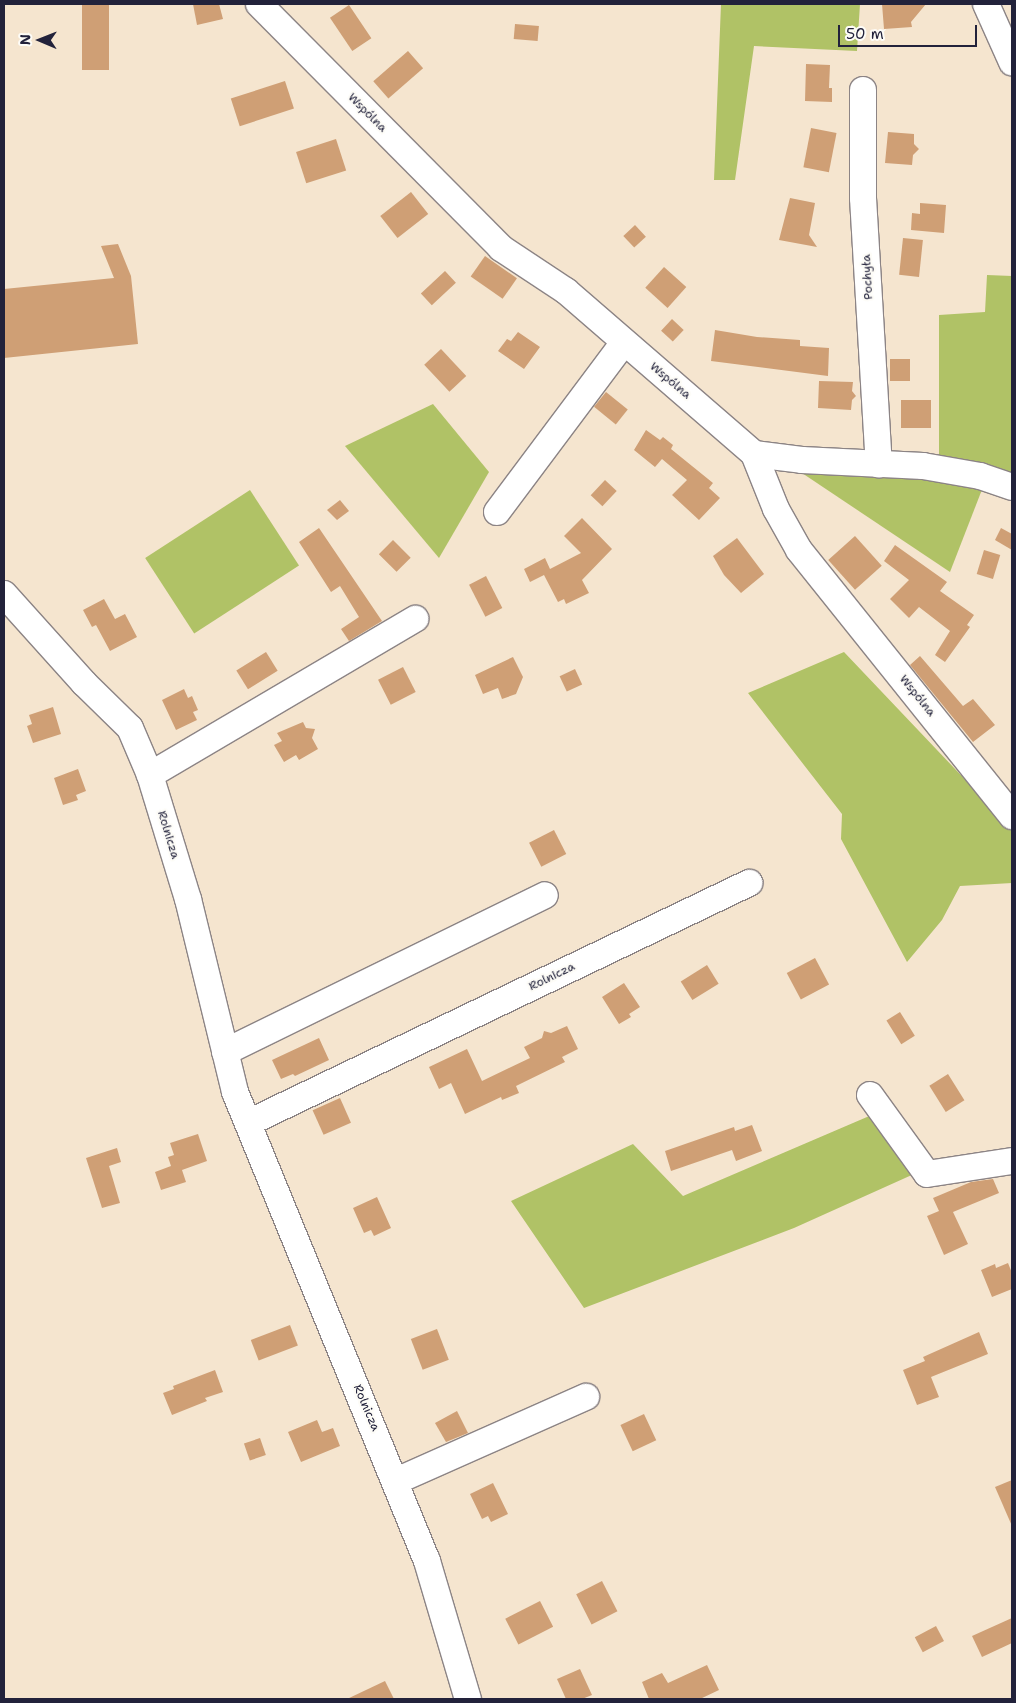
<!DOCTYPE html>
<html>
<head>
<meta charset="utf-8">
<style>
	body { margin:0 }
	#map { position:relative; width:1016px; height:1703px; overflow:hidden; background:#f5e5cf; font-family:"Shantell Sans",sans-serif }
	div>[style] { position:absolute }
	.green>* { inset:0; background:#b0c266; transform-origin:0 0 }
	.building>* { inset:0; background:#cf9f75; transform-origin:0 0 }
	.roads { filter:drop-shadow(1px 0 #8c8485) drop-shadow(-1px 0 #8c8485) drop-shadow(0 1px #8c8485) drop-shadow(0 -1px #8c8485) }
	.minor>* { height:26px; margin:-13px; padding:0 13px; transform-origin:13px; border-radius:13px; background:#fff }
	span { translate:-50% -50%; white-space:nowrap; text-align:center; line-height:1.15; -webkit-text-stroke:4.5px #fdfcf7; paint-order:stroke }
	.street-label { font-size:12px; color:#22223b }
	.frame { position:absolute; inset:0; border:5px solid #22223b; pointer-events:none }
	.north { position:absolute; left:15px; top:15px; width:50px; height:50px; -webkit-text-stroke:4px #fdfcf7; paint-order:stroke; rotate:271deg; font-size:14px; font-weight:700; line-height:20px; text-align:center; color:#22223b }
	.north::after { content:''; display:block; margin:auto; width:18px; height:22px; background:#22223b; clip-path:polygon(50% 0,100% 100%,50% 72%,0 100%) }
	.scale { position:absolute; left:838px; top:25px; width:139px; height:22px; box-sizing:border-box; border:2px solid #22223b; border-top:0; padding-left:6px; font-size:15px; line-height:18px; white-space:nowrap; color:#22223b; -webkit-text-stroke:4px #fdfcf7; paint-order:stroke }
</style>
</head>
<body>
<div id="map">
	<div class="green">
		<div style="clip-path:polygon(721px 4px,860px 4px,857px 51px,754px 46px,735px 180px,714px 180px)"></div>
		<div style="clip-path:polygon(987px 275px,1012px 276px,1012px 476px,939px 459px,939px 315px,985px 312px)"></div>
		<div style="clip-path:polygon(433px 404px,489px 472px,439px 558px,345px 446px)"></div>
		<div style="clip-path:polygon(790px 465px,919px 475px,983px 487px,950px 572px)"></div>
		<div style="left:250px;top:490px;width:90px;height:125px;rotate:57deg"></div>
		<div style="clip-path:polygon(844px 652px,1012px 829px,1012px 883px,960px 886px,942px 920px,907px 962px,841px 839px,842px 814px,748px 693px)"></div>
		<div style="clip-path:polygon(874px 1114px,914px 1174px,794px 1228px,584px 1308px,511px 1201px,633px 1144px,683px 1196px)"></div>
	</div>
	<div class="building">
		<div style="left:82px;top:4px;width:27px;height:66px"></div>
		<div style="clip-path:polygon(193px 4px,219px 4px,223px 19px,197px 25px)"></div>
		<div style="clip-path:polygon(882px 4px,926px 4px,911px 22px,912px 27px,884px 29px)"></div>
		<div style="left:349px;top:5px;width:40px;height:23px;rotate:56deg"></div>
		<div style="left:515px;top:24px;width:24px;height:15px;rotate:5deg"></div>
		<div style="left:408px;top:51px;width:23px;height:46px;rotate:49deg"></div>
		<div style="clip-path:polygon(806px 64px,830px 65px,829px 88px,832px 88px,832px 102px,805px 101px)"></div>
		<div style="left:285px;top:81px;width:29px;height:57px;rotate:72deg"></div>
		<div style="left:811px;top:128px;width:26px;height:40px;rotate:11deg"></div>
		<div style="clip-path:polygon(888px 132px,914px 134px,914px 144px,919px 149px,913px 155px,912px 165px,885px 163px)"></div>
		<div style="left:336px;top:139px;width:33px;height:42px;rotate:72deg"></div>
		<div style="left:411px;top:192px;width:28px;height:39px;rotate:52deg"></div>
		<div style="clip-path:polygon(790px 198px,815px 203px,809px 235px,817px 247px,779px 240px)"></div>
		<div style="clip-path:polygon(920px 203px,946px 205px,944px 233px,911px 230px,912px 213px,920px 214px)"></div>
		<div style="left:635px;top:225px;width:16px;height:16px;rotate:47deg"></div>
		<div style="left:903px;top:238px;width:20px;height:37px;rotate:6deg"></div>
		<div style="clip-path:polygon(118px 244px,131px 276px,138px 344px,4px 358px,4px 289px,114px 278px,101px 246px)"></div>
		<div style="left:485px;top:256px;width:39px;height:25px;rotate:35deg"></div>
		<div style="left:664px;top:267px;width:30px;height:28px;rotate:42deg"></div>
		<div style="left:445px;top:271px;width:16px;height:33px;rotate:47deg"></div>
		<div style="left:672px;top:319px;width:16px;height:16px;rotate:43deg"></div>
		<div style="clip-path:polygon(715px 330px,757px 337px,800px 340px,800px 346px,829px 348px,828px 376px,711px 361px)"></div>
		<div style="clip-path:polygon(518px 332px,540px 347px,524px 369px,498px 351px,507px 339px,511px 341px)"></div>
		<div style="left:441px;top:349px;width:37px;height:23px;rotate:47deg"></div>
		<div style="left:890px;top:359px;width:20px;height:22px"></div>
		<div style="clip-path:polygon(819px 381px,853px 382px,852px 391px,856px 396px,852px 400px,851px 410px,818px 408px)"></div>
		<div style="left:606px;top:392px;width:28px;height:19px;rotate:39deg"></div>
		<div style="left:901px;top:400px;width:30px;height:28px"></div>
		<div style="clip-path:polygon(646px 430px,660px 440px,663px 437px,673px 445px,671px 449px,713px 483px,709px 488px,720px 498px,699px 520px,672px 495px,687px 480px,662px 459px,655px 467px,634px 450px)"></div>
		<div style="left:605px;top:480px;width:16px;height:21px;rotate:43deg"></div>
		<div style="clip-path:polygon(340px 500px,349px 511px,337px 520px,327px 510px)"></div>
		<div style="clip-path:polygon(582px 518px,612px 549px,582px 580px,589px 593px,566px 604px,564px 599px,558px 602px,544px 575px,530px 582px,524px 569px,545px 558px,550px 569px,581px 553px,564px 536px)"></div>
		<div style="clip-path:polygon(319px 528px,382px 621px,349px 641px,341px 629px,359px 617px,340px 586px,331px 592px,299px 542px)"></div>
		<div style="clip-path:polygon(1001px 528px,1012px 534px,1012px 550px,995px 540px)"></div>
		<div style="left:855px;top:536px;width:40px;height:36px;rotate:48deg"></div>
		<div style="clip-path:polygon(737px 538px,764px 574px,741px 593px,724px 575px,713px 556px)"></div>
		<div style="left:393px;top:540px;width:25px;height:20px;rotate:45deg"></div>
		<div style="clip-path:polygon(895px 545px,947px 582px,940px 591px,974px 615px,967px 625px,970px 627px,945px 662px,935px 655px,950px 631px,919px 607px,909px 618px,890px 599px,909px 580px,884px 561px)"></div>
		<div style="left:984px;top:550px;width:17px;height:25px;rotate:17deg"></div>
		<div style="left:486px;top:576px;width:36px;height:19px;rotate:63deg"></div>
		<div style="clip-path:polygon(104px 599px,115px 619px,125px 614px,137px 637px,110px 651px,96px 625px,92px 627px,83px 610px)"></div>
		<div style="left:266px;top:652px;width:22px;height:35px;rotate:58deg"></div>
		<div style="clip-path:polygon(920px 656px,963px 706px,973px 699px,995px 725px,973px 742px,910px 665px)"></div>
		<div style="clip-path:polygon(513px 657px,523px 677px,516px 694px,502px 699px,498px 688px,483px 694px,475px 675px)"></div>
		<div style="left:403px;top:667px;width:28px;height:28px;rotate:63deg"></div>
		<div style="left:575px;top:669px;width:17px;height:17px;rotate:65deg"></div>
		<div style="clip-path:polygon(184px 689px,188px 698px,192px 696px,198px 710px,193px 712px,197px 720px,176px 730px,162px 700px)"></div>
		<div style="clip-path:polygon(53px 707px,61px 734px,33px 743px,27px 726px,32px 724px,29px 715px)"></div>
		<div style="clip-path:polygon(303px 722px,306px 728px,315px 729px,312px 738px,318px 749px,299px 760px,296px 755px,284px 762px,274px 745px,282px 741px,277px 733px)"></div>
		<div style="clip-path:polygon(78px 769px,86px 791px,76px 795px,78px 800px,63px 805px,54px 778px)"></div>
		<div style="left:554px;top:830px;width:27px;height:28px;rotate:63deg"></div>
		<div style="left:815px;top:958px;width:30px;height:32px;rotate:62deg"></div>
		<div style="left:707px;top:965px;width:22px;height:31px;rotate:58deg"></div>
		<div style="clip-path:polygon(624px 983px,640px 1007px,629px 1014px,631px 1017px,619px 1024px,602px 997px)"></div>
		<div style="left:900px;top:1012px;width:28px;height:16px;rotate:58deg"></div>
		<div style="clip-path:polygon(567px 1026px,578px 1049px,562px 1057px,565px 1062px,516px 1086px,519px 1093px,502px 1100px,501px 1097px,465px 1114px,451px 1083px,439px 1089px,429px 1067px,467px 1049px,482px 1081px,530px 1058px,524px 1047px,542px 1038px,544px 1031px,551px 1033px)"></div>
		<div style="clip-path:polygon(319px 1038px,329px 1060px,295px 1076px,293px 1074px,281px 1079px,272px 1060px)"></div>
		<div style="left:948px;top:1074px;width:31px;height:22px;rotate:58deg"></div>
		<div style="left:340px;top:1098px;width:27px;height:30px;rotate:66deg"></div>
		<div style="clip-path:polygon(752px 1125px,762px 1151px,736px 1161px,732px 1150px,671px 1171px,665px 1151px,734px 1127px,735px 1131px)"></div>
		<div style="clip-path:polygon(198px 1134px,207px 1161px,182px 1170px,186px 1182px,161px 1190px,155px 1172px,171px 1166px,168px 1157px,174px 1155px,170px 1143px)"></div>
		<div style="clip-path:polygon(117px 1148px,121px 1162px,109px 1166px,120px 1203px,102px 1208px,86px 1158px)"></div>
		<div style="clip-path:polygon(993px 1179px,999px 1193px,953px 1212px,968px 1244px,944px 1255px,927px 1216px,939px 1211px,933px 1198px,971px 1182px)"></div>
		<div style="clip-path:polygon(377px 1197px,391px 1228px,374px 1236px,371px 1230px,364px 1233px,353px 1208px)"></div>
		<div style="clip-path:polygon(1008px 1263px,1012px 1273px,1012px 1289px,992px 1297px,981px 1270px,995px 1264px,996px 1268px)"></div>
		<div style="left:290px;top:1325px;width:22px;height:42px;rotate:69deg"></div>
		<div style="left:437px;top:1329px;width:33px;height:28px;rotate:69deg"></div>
		<div style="clip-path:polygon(979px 1332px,988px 1354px,931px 1377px,939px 1397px,917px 1405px,903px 1370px,925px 1361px,923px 1357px)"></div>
		<div style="clip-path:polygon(215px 1370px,223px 1392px,205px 1398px,207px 1401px,172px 1415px,163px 1393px,174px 1389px,173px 1386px)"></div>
		<div style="clip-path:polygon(457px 1411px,468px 1433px,446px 1442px,435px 1423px)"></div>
		<div style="left:644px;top:1414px;width:29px;height:26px;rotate:65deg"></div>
		<div style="clip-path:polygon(317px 1420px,322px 1432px,333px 1428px,340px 1446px,301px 1462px,288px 1432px)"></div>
		<div style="left:260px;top:1438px;width:18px;height:17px;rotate:71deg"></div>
		<div style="clip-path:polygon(1012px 1480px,1012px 1526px,995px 1487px)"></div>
		<div style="clip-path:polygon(493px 1483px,508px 1514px,491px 1522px,488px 1516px,482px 1519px,470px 1494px)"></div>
		<div style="left:602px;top:1581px;width:34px;height:29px;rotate:63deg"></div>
		<div style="left:540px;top:1601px;width:29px;height:39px;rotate:63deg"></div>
		<div style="clip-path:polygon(1012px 1618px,1012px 1643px,982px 1657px,972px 1636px)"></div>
		<div style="left:936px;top:1626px;width:17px;height:24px;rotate:62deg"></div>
		<div style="clip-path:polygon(707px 1665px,719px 1690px,700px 1699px,649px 1699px,642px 1682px,662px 1673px,668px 1683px)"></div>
		<div style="clip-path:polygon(580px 1669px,592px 1695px,582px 1699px,566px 1699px,557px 1679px)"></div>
		<div style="clip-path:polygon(385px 1681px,394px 1699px,347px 1699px)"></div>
	</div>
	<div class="roads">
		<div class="minor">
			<div style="left:259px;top:4px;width:344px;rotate:45.2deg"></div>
			<div style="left:501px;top:248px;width:78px;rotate:33.5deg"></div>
			<div style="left:566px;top:291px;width:249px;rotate:40.9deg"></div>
			<div style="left:754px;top:454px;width:59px;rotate:68.2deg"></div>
			<div style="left:776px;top:509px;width:47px;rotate:60.7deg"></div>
			<div style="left:799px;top:550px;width:341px;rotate:51.3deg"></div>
			<div style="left:986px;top:4px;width:64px;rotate:65.9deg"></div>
			<div style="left:863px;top:90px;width:108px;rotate:90deg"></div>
			<div style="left:863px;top:198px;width:267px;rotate:86.6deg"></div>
			<div style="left:754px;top:454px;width:48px;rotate:7.1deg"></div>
			<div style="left:802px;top:460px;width:121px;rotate:2.8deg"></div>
			<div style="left:923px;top:466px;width:58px;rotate:10deg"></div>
			<div style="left:980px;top:476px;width:34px;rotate:19deg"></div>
			<div style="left:497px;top:512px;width:212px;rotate:-53.2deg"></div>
			<div style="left:4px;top:594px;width:120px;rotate:48deg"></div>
			<div style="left:84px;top:683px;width:64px;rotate:44.4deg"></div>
			<div style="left:130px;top:728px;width:51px;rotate:66.9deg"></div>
			<div style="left:150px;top:775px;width:130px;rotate:73deg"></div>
			<div style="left:188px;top:899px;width:199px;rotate:76.3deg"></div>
			<div style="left:235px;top:1092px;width:507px;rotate:67.74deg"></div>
			<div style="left:427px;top:1561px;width:144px;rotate:73.5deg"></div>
			<div style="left:150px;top:775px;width:308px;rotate:-30.5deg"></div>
			<div style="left:225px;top:1052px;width:356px;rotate:-26.1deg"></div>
			<div style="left:870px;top:1095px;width:97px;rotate:54.2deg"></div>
			<div style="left:927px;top:1174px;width:86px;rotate:-8.7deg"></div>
			<div style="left:248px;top:1123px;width:556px;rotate:-25.6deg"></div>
			<div style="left:396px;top:1481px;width:208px;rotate:-23.9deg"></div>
		</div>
	</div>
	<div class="street-label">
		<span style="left:367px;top:113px;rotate:45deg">Wspólna</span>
		<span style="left:868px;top:277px;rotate:-93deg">Pochyła</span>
		<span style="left:670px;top:381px;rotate:40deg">Wspólna</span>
		<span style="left:917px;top:696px;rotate:51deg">Wspólna</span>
		<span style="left:168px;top:835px;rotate:73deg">Rolnicza</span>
		<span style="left:552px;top:977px;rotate:-26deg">Rolnicza</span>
		<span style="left:366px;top:1408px;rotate:67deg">Rolnicza</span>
	</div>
	<div class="frame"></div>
	<div class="north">N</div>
	<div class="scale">50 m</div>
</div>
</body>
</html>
